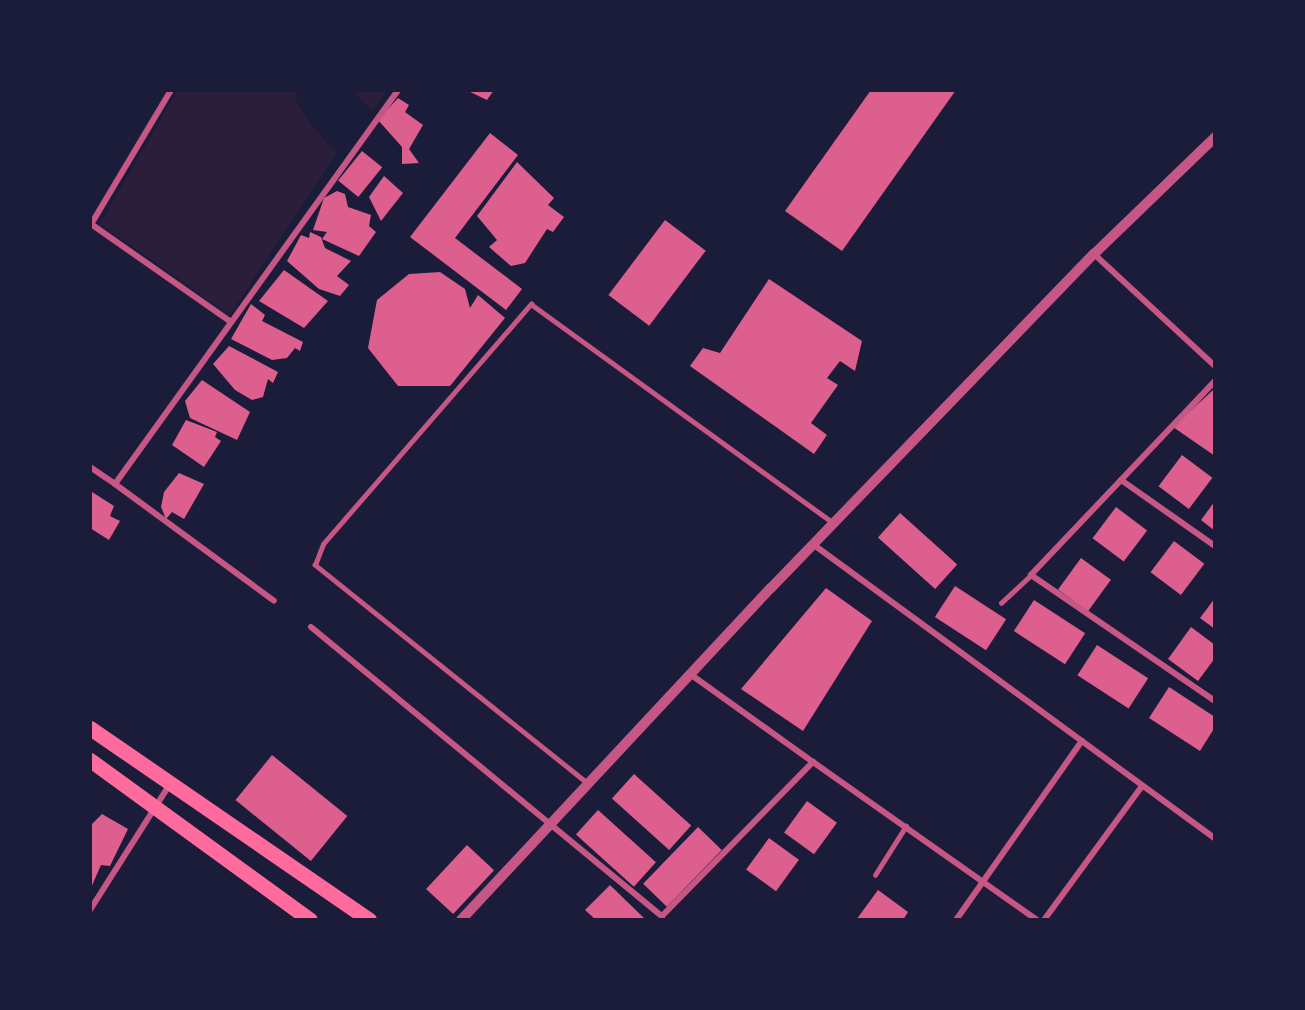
<!DOCTYPE html>
<html>
<head>
<meta charset="utf-8">
<style>
	body { margin:0 }
	#map { position:relative; width:1305px; height:1010px; overflow:hidden; background:#1b1b3a; font-family:"Work Sans",sans-serif }
	div>[style] { position:absolute }
	.green>* { inset:0; background:#2a1e3b }
	.building>* { inset:0; background:#dd5f8e; transform-origin:0 0 }
	.service>* { height:4.5px; margin:-2.25px; padding:0 2.25px; transform-origin:2.25px; border-radius:2.25px; background:#c65784 }
	.minor>* { height:6px; margin:-3px; padding:0 3px; transform-origin:3px; border-radius:3px; background:#c65784 }
	.tertiary>* { height:10px; margin:-5px; padding:0 5px; transform-origin:5px; border-radius:5px; background:#c65784 }
	.primary>* { height:15px; margin:-7.5px; padding:0 7.5px; transform-origin:7.5px; border-radius:7.5px; background:#ff6b9d }
	span { translate:-50% -50%; white-space:nowrap; text-align:center; line-height:1.15; -webkit-text-stroke:5px #1b1b3a; paint-order:stroke }
	.frame { position:absolute; inset:0; border:92px solid #1b1b3a; pointer-events:none }
</style>
</head>
<body>
<div id="map">
	<div class="green">
		<div style="clip-path:polygon(178px 90px,296px 90px,295px 98px,311px 125px,336px 153px,230px 315px,100px 224px)"></div>
		<div style="clip-path:polygon(352px 90px,388px 90px,372px 110px)"></div>
	</div>
	<div class="building">
		<div style="clip-path:polygon(466px 90px,494px 90px,487px 100px)"></div>
		<div style="clip-path:polygon(871px 90px,956px 90px,842px 251px,785px 211px)"></div>
		<div style="clip-path:polygon(398px 98px,409px 105px,405px 112px,423px 125px,409px 149px,419px 163px,402px 164px,402px 147px,378px 120px)"></div>
		<div style="clip-path:polygon(490px 133px,518px 155px,455px 238px,522px 289px,506px 310px,410px 237px)"></div>
		<div style="left:362px;top:151px;width:26px;height:38px;rotate:39deg"></div>
		<div style="clip-path:polygon(517px 162px,554px 198px,548px 205px,564px 217px,553px 232px,547px 229px,525px 263px,511px 266px,489px 247px,497px 240px,477px 216px)"></div>
		<div style="clip-path:polygon(384px 176px,403px 193px,381px 221px,369px 197px)"></div>
		<div style="clip-path:polygon(337px 191px,345px 194px,348px 207px,371px 215px,369px 226px,376px 232px,359px 256px,322px 239px,327px 232px,313px 230px,324px 198px)"></div>
		<div style="left:665px;top:220px;width:51px;height:94px;rotate:37deg"></div>
		<div style="clip-path:polygon(310px 232px,321px 237px,325px 248px,351px 261px,337px 276px,349px 285px,340px 296px,319px 289px,287px 261px,301px 235px,309px 238px)"></div>
		<div style="clip-path:polygon(284px 270px,328px 301px,304px 328px,259px 301px)"></div>
		<div style="clip-path:polygon(440px 272px,465px 289px,470px 308px,478px 295px,505px 318px,450px 386px,398px 386px,368px 348px,377px 300px,409px 274px)"></div>
		<div style="clip-path:polygon(769px 279px,862px 341px,855px 371px,840px 361px,827px 378px,838px 385px,811px 423px,827px 435px,814px 454px,690px 366px,703px 348px,720px 353px)"></div>
		<div style="clip-path:polygon(251px 304px,265px 315px,262px 321px,303px 342px,300px 351px,295px 348px,287px 358px,272px 360px,231px 339px)"></div>
		<div style="clip-path:polygon(229px 346px,278px 372px,273px 383px,268px 379px,263px 397px,252px 400px,235px 390px,213px 364px)"></div>
		<div style="clip-path:polygon(202px 380px,250px 412px,237px 440px,190px 418px,185px 401px)"></div>
		<div style="clip-path:polygon(1213px 390px,1215px 391px,1215px 456px,1173px 427px)"></div>
		<div style="clip-path:polygon(186px 420px,217px 432px,215px 437px,221px 441px,204px 467px,172px 445px)"></div>
		<div style="left:1182px;top:455px;width:38px;height:39px;rotate:37deg"></div>
		<div style="clip-path:polygon(179px 473px,204px 484px,184px 519px,172px 512px,166px 519px,161px 507px,164px 492px)"></div>
		<div style="clip-path:polygon(92px 492px,114px 506px,110px 516px,120px 521px,109px 540px,90px 528px)"></div>
		<div style="clip-path:polygon(1215px 501px,1215px 531px,1201px 520px)"></div>
		<div style="left:1116px;top:507px;width:39px;height:39px;rotate:37deg"></div>
		<div style="left:900px;top:513px;width:77px;height:33px;rotate:42deg"></div>
		<div style="left:1174px;top:541px;width:38px;height:39px;rotate:37deg"></div>
		<div style="left:1081px;top:558px;width:37px;height:39px;rotate:36deg"></div>
		<div style="left:955px;top:586px;width:61px;height:37px;rotate:33deg"></div>
		<div style="clip-path:polygon(826px 588px,872px 621px,803px 731px,741px 689px)"></div>
		<div style="clip-path:polygon(1215px 598px,1215px 629px,1200px 618px)"></div>
		<div style="left:1034px;top:600px;width:61px;height:37px;rotate:33deg"></div>
		<div style="clip-path:polygon(1191px 627px,1215px 645px,1215px 658px,1198px 681px,1168px 659px)"></div>
		<div style="left:1097px;top:645px;width:61px;height:36px;rotate:33deg"></div>
		<div style="clip-path:polygon(1169px 687px,1215px 717px,1215px 727px,1200px 751px,1149px 718px)"></div>
		<div style="left:272px;top:755px;width:97px;height:58px;rotate:39deg"></div>
		<div style="left:634px;top:774px;width:77px;height:33px;rotate:42deg"></div>
		<div style="left:807px;top:801px;width:37px;height:39px;rotate:36deg"></div>
		<div style="left:598px;top:810px;width:78px;height:33px;rotate:42deg"></div>
		<div style="clip-path:polygon(102px 814px,128px 829px,110px 866px,101px 865px,90px 890px,90px 826px)"></div>
		<div style="left:698px;top:827px;width:33px;height:79px;rotate:44deg"></div>
		<div style="left:769px;top:838px;width:37px;height:39px;rotate:36deg"></div>
		<div style="left:467px;top:845px;width:37px;height:60px;rotate:43deg"></div>
		<div style="clip-path:polygon(610px 885px,646px 920px,596px 920px,585px 910px)"></div>
		<div style="clip-path:polygon(878px 890px,908px 912px,903px 920px,856px 920px)"></div>
	</div>
	<div class="service">
		<div style="left:1001px;top:603px;width:41px;rotate:-43deg"></div>
		<div style="left:588px;top:784px;width:350px;rotate:-141.3deg"></div>
		<div style="left:315px;top:565px;width:22px;rotate:-69deg"></div>
		<div style="left:323px;top:544px;width:318px;rotate:-49.1deg"></div>
		<div style="left:531px;top:304px;width:372px;rotate:35.9deg"></div>
		<div style="left:875px;top:875px;width:58px;rotate:-57.7deg"></div>
	</div>
	<div class="minor">
		<div style="left:91px;top:224px;width:171px;rotate:35deg"></div>
		<div style="left:90px;top:226px;width:158px;rotate:-59.2deg"></div>
		<div style="left:1094px;top:254px;width:165px;rotate:42.8deg"></div>
		<div style="left:90px;top:467px;width:30px;rotate:34deg"></div>
		<div style="left:115px;top:484px;width:485px;rotate:-54.3deg"></div>
		<div style="left:1121px;top:480px;width:137px;rotate:-46.5deg"></div>
		<div style="left:115px;top:484px;width:197px;rotate:36.3deg"></div>
		<div style="left:814px;top:545px;width:497px;rotate:36.2deg"></div>
		<div style="left:1215px;top:546px;width:115px;rotate:-144.9deg"></div>
		<div style="left:1121px;top:480px;width:131px;rotate:133.5deg"></div>
		<div style="left:1031px;top:575px;width:223px;rotate:34.4deg"></div>
		<div style="left:311px;top:627px;width:455px;rotate:39.5deg"></div>
		<div style="left:662px;top:916px;width:216px;rotate:-45.6deg"></div>
		<div style="left:813px;top:762px;width:274px;rotate:35.2deg"></div>
		<div style="left:690px;top:674px;width:151px;rotate:35.6deg"></div>
		<div style="left:90px;top:910px;width:149px;rotate:-57.6deg"></div>
		<div style="left:956px;top:920px;width:219px;rotate:-54.9deg"></div>
		<div style="left:1044px;top:920px;width:166px;rotate:-53.8deg"></div>
	</div>
	<div class="tertiary">
		<div style="left:461px;top:920px;width:454px;rotate:-47deg"></div>
		<div style="left:771px;top:588px;width:465px;rotate:-46deg"></div>
		<div style="left:1094px;top:254px;width:168px;rotate:-44deg"></div>
	</div>
	<div class="primary">
		<div style="left:90px;top:728px;width:339px;rotate:34.5deg"></div>
		<div style="left:90px;top:760px;width:272px;rotate:36deg"></div>
	</div>
	<div class="frame"></div>
</div>
</body>
</html>
